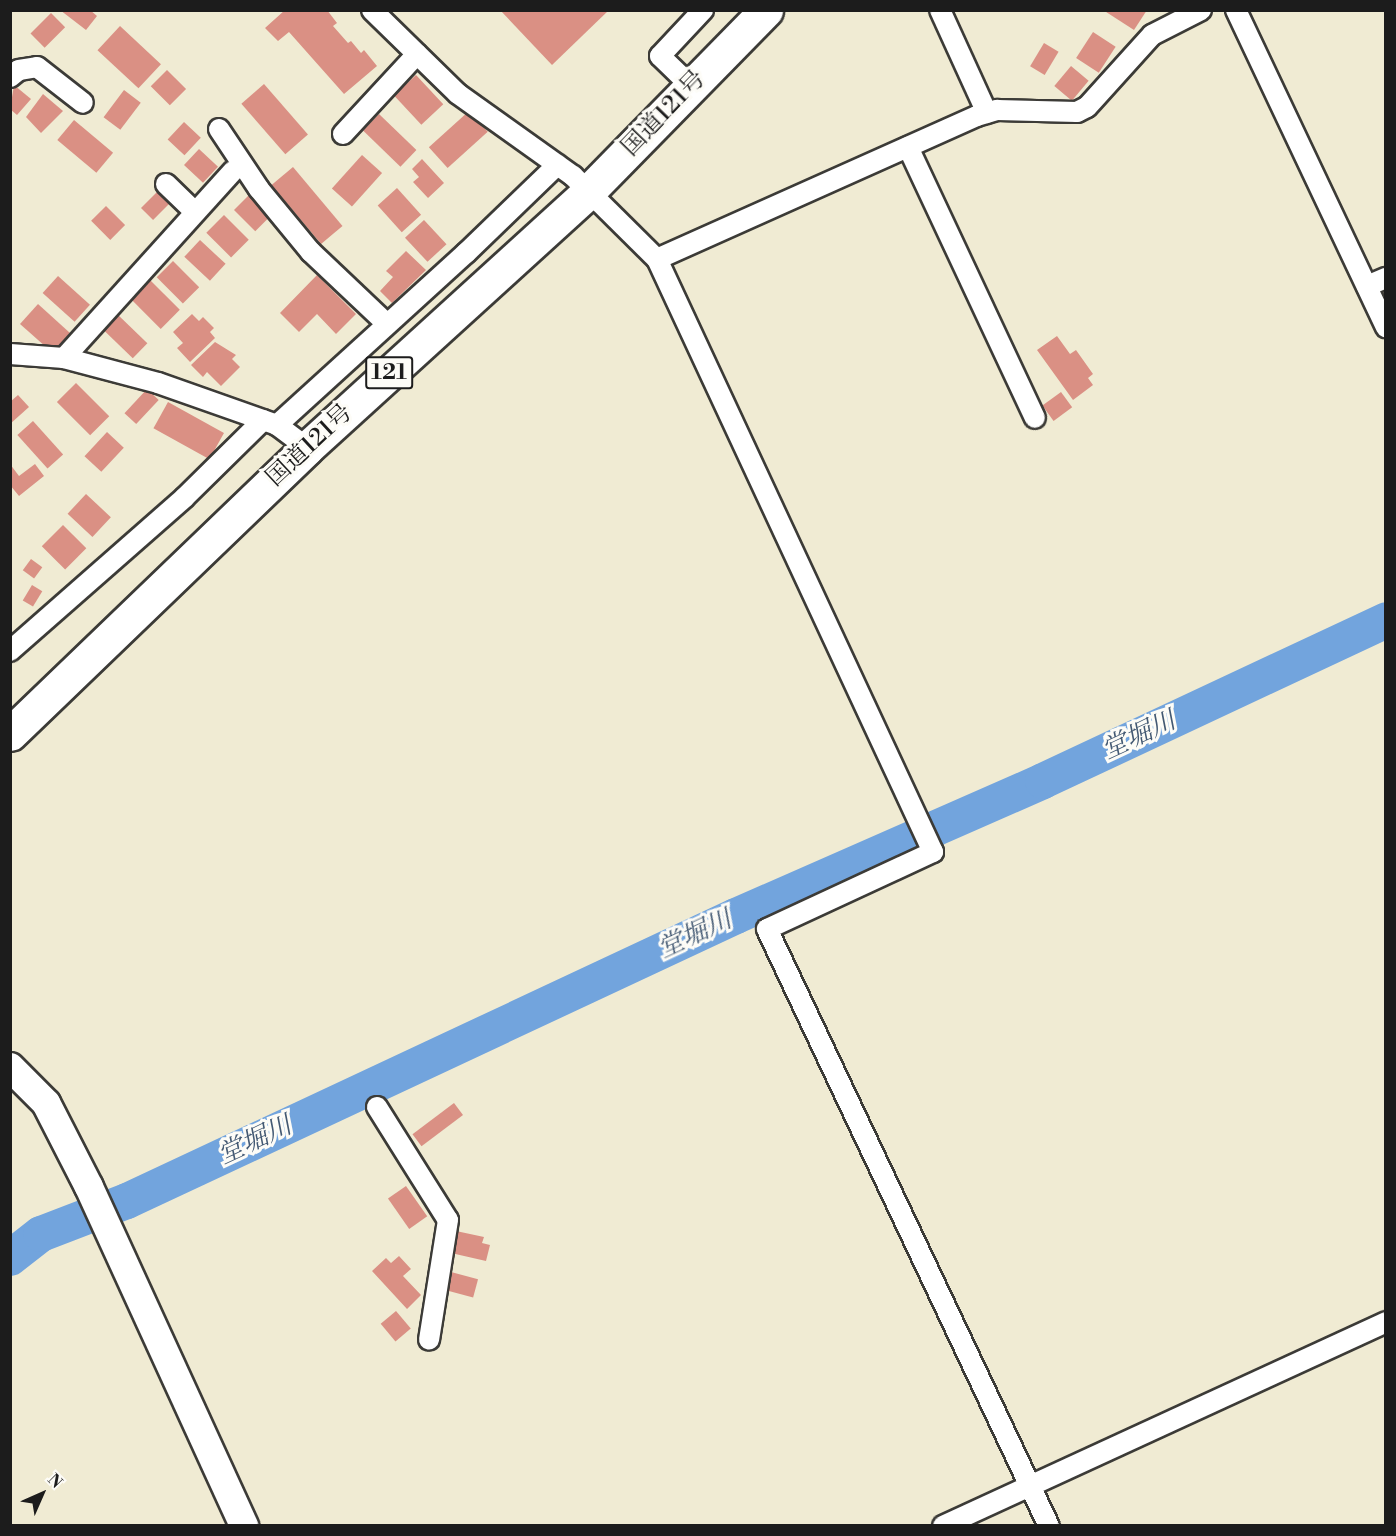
<!DOCTYPE html>
<html>
<head>
<meta charset="utf-8">
<style>
	body { margin:0 }
	#map { position:relative; width:1396px; height:1536px; overflow:hidden; background:#f0ebd3; font-family:"Libre Bodoni","Noto Serif JP",serif }
	div>[style] { position:absolute }
	.river>* { height:36px; margin:-18px; padding:0 18px; transform-origin:18px; border-radius:18px; background:#72a4dd }
	.building>* { inset:0; background:#da9084; transform-origin:0 0 }
	.roads { filter:drop-shadow(2px 0 #3c3b37) drop-shadow(-2px 0 #3c3b37) drop-shadow(0 2px #3c3b37) drop-shadow(0 -2px #3c3b37) }
	.street>* { height:20px; margin:-10px; padding:0 10px; transform-origin:10px; border-radius:10px; background:#fff }
	.secondary>* { height:28px; margin:-14px; padding:0 14px; transform-origin:14px; border-radius:14px; background:#fff }
	.highway>* { height:33px; margin:-16.5px; padding:0 16.5px; transform-origin:16.5px; border-radius:16.5px; background:#fff }
	span { translate:-50% -50%; white-space:nowrap; text-align:center; line-height:1.15; -webkit-text-stroke:6px #fdfcf7; paint-order:stroke }
	.shield-label span { padding:2px 4px; background:#fdfcf7; border:2px solid; border-radius:4px; -webkit-text-stroke-width:0 }
	.shield-label { font-size:22px; color:#1c1c1c; font-weight:700 }
	.street-label { font-size:24px; color:#1c1c1c }
	.water-label { font-size:26px; color:#435973; font-style:italic }
	.frame { position:absolute; inset:0; border:12px solid #1c1c1c; pointer-events:none }
	.north { position:absolute; left:12px; top:1464px; width:60px; height:60px; -webkit-text-stroke:4px #fdfcf7; paint-order:stroke; rotate:45deg; font-size:16px; font-weight:700; line-height:24px; text-align:center; color:#1c1c1c }
	.north::after { content:''; display:block; margin:auto; width:21px; height:27px; background:#1c1c1c; clip-path:polygon(50% 0,100% 100%,50% 72%,0 100%) }
</style>
</head>
<body>
<div id="map">
	<div class="river">
		<div style="left:10px;top:1258px;width:39px;rotate:-38deg"></div>
		<div style="left:41px;top:1234px;width:92px;rotate:-21deg"></div>
		<div style="left:127px;top:1201px;width:672px;rotate:-25.08deg"></div>
		<div style="left:736px;top:916px;width:335px;rotate:-23.7deg"></div>
		<div style="left:1043px;top:781px;width:379px;rotate:-25.1deg"></div>
	</div>
	<div class="building">
		<div style="clip-path:polygon(60px 10px,90px 10px,97px 16px,86px 30px)"></div>
		<div style="clip-path:polygon(285px 10px,327px 10px,337px 23px,333px 26px,348px 43px,351px 41px,361px 53px,364px 50px,377px 66px,344px 94px,289px 32px,278px 41px,265px 28px)"></div>
		<div style="clip-path:polygon(500px 10px,609px 10px,552px 65px)"></div>
		<div style="clip-path:polygon(1103px 10px,1147px 10px,1134px 30px)"></div>
		<div style="left:51px;top:13px;width:20px;height:29px;rotate:45deg"></div>
		<div style="left:120px;top:26px;width:56px;height:33px;rotate:43deg"></div>
		<div style="left:1093px;top:32px;width:27px;height:31px;rotate:33deg"></div>
		<div style="left:1044px;top:43px;width:17px;height:27px;rotate:31deg"></div>
		<div style="left:1071px;top:66px;width:23px;height:26px;rotate:40deg"></div>
		<div style="left:167px;top:70px;width:27px;height:23px;rotate:45deg"></div>
		<div style="left:416px;top:75px;width:40px;height:30px;rotate:47deg"></div>
		<div style="left:264px;top:84px;width:67px;height:30px;rotate:49deg"></div>
		<div style="clip-path:polygon(14px 85px,31px 99px,17px 115px,10px 109px)"></div>
		<div style="left:124px;top:90px;width:21px;height:34px;rotate:37deg"></div>
		<div style="clip-path:polygon(43px 94px,63px 111px,41px 133px,26px 117px)"></div>
		<div style="left:469px;top:111px;width:28px;height:54px;rotate:48deg"></div>
		<div style="left:379px;top:114px;width:52px;height:23px;rotate:44deg"></div>
		<div style="left:74px;top:120px;width:51px;height:26px;rotate:40deg"></div>
		<div style="left:184px;top:122px;width:23px;height:24px;rotate:43deg"></div>
		<div style="left:199px;top:149px;width:26px;height:22px;rotate:43deg"></div>
		<div style="left:362px;top:155px;width:27px;height:45px;rotate:42deg"></div>
		<div style="clip-path:polygon(422px 159px,444px 183px,428px 198px,413px 182px,419px 177px,412px 169px)"></div>
		<div style="left:293px;top:167px;width:77px;height:28px;rotate:50deg"></div>
		<div style="left:397px;top:188px;width:36px;height:26px;rotate:48deg"></div>
		<div style="left:158px;top:191px;width:17px;height:24px;rotate:45deg"></div>
		<div style="left:251px;top:193px;width:30px;height:24px;rotate:45deg"></div>
		<div style="left:106px;top:206px;width:27px;height:21px;rotate:45deg"></div>
		<div style="left:224px;top:215px;width:35px;height:25px;rotate:45deg"></div>
		<div style="left:424px;top:220px;width:33px;height:26px;rotate:47deg"></div>
		<div style="left:200px;top:240px;width:35px;height:23px;rotate:43deg"></div>
		<div style="clip-path:polygon(406px 251px,426px 270px,392px 303px,380px 291px,393px 277px,386px 271px)"></div>
		<div style="left:173px;top:261px;width:37px;height:23px;rotate:45deg"></div>
		<div style="clip-path:polygon(317px 275px,356px 314px,336px 334px,317px 314px,299px 332px,280px 313px)"></div>
		<div style="left:58px;top:276px;width:43px;height:23px;rotate:42deg"></div>
		<div style="left:148px;top:278px;width:45px;height:27px;rotate:45deg"></div>
		<div style="clip-path:polygon(38px 304px,70px 333px,59px 346px,46px 347px,20px 324px)"></div>
		<div style="left:115px;top:312px;width:45px;height:21px;rotate:44deg"></div>
		<div style="clip-path:polygon(192px 314px,199px 321px,203px 317px,214px 328px,210px 332px,215px 338px,190px 362px,177px 348px,183px 343px,173px 332px)"></div>
		<div style="clip-path:polygon(1057px 336px,1070px 354px,1076px 350px,1093px 374px,1088px 378px,1093px 385px,1073px 400px,1037px 350px)"></div>
		<div style="clip-path:polygon(215px 342px,236px 355px,232px 359px,240px 367px,221px 386px,207px 372px,203px 377px,191px 365px)"></div>
		<div style="left:76px;top:383px;width:47px;height:27px;rotate:45deg"></div>
		<div style="left:147px;top:389px;width:16px;height:33px;rotate:43deg"></div>
		<div style="left:1061px;top:392px;width:19px;height:23px;rotate:54deg"></div>
		<div style="clip-path:polygon(18px 395px,29px 407px,10px 424px,10px 402px)"></div>
		<div style="left:168px;top:402px;width:64px;height:30px;rotate:29deg"></div>
		<div style="left:33px;top:421px;width:45px;height:21px;rotate:48deg"></div>
		<div style="left:107px;top:432px;width:23px;height:33px;rotate:43deg"></div>
		<div style="clip-path:polygon(10px 464px,19px 476px,35px 464px,44px 476px,19px 496px,10px 485px)"></div>
		<div style="left:86px;top:494px;width:34px;height:27px;rotate:43deg"></div>
		<div style="left:63px;top:525px;width:33px;height:30px;rotate:45deg"></div>
		<div style="left:31px;top:559px;width:14px;height:14px;rotate:36deg"></div>
		<div style="left:32px;top:585px;width:12px;height:18px;rotate:31deg"></div>
		<div style="left:454px;top:1103px;width:15px;height:52px;rotate:53deg"></div>
		<div style="left:406px;top:1186px;width:37px;height:22px;rotate:55deg"></div>
		<div style="clip-path:polygon(456px 1231px,484px 1237px,482px 1243px,490px 1245px,486px 1261px,451px 1253px)"></div>
		<div style="clip-path:polygon(399px 1256px,411px 1269px,403px 1276px,421px 1295px,407px 1309px,372px 1271px,386px 1258px,391px 1263px)"></div>
		<div style="left:451px;top:1272px;width:28px;height:19px;rotate:15deg"></div>
		<div style="left:396px;top:1311px;width:23px;height:20px;rotate:50deg"></div>
	</div>
	<div class="roads">
		<div class="street">
			<div style="left:372px;top:10px;width:120px;rotate:44.3deg"></div>
			<div style="left:458px;top:94px;width:141px;rotate:35.5deg"></div>
			<div style="left:573px;top:176px;width:118px;rotate:44.7deg"></div>
			<div style="left:657px;top:259px;width:654px;rotate:65.04deg"></div>
			<div style="left:933px;top:852px;width:183px;rotate:155.1deg"></div>
			<div style="left:767px;top:929px;width:660px;rotate:64.72deg"></div>
			<div style="left:940px;top:10px;width:113px;rotate:65.5deg"></div>
			<div style="left:1236px;top:10px;width:351px;rotate:64.7deg"></div>
			<div style="left:10px;top:77px;width:11px;rotate:-38deg"></div>
			<div style="left:19px;top:70px;width:18px;rotate:-9deg"></div>
			<div style="left:37px;top:67px;width:58px;rotate:38deg"></div>
			<div style="left:691px;top:86px;width:43px;rotate:-135.9deg"></div>
			<div style="left:660px;top:56px;width:63px;rotate:-46.9deg"></div>
			<div style="left:219px;top:129px;width:72px;rotate:56.3deg"></div>
			<div style="left:259px;top:189px;width:82px;rotate:50.5deg"></div>
			<div style="left:311px;top:252px;width:103px;rotate:43.4deg"></div>
			<div style="left:343px;top:134px;width:109px;rotate:-47.2deg"></div>
			<div style="left:908px;top:147px;width:299px;rotate:64.9deg"></div>
			<div style="left:166px;top:184px;width:39px;rotate:44deg"></div>
			<div style="left:657px;top:259px;width:350px;rotate:-24.1deg"></div>
			<div style="left:977px;top:116px;width:21px;rotate:-17deg"></div>
			<div style="left:997px;top:110px;width:80px;rotate:1.4deg"></div>
			<div style="left:1077px;top:112px;width:11px;rotate:-27deg"></div>
			<div style="left:1087px;top:107px;width:97px;rotate:-47.9deg"></div>
			<div style="left:1152px;top:35px;width:55px;rotate:-27deg"></div>
			<div style="left:1367px;top:286px;width:21px;rotate:-23deg"></div>
			<div style="left:10px;top:354px;width:54px;rotate:4.2deg"></div>
			<div style="left:64px;top:358px;width:97px;rotate:14.9deg"></div>
			<div style="left:158px;top:383px;width:126px;rotate:19.4deg"></div>
			<div style="left:277px;top:425px;width:38px;rotate:37deg"></div>
			<div style="left:64px;top:358px;width:252px;rotate:-47.9deg"></div>
			<div style="left:277px;top:425px;width:256px;rotate:-42.3deg"></div>
			<div style="left:466px;top:253px;width:127px;rotate:-44deg"></div>
			<div style="left:10px;top:651px;width:232px;rotate:-41.3deg"></div>
			<div style="left:184px;top:498px;width:111px;rotate:-44.6deg"></div>
			<div style="left:377px;top:1107px;width:133px;rotate:57.9deg"></div>
			<div style="left:448px;top:1220px;width:121px;rotate:99deg"></div>
			<div style="left:943px;top:1526px;width:488px;rotate:-24.7deg"></div>
		</div>
		<div class="secondary">
			<div style="left:10px;top:1067px;width:51px;rotate:45deg"></div>
			<div style="left:46px;top:1103px;width:94px;rotate:62.9deg"></div>
			<div style="left:89px;top:1187px;width:373px;rotate:65.4deg"></div>
		</div>
		<div class="highway">
			<div style="left:10px;top:734px;width:412px;rotate:-43.9deg"></div>
			<div style="left:307px;top:448px;width:382px;rotate:-42.3deg"></div>
			<div style="left:589px;top:191px;width:253px;rotate:-45.6deg"></div>
		</div>
	</div>
	<div class="shield-label">
		<span style="left:389px;top:373px">121</span>
	</div>
	<div class="street-label">
		<span style="left:664px;top:114px;rotate:-46deg">国道121号</span>
		<span style="left:310px;top:446px;rotate:-43deg">国道121号</span>
	</div>
	<div class="water-label">
		<span style="left:1139px;top:736px;rotate:-25deg">堂堀川</span>
		<span style="left:695px;top:935px;rotate:-25deg">堂堀川</span>
		<span style="left:255px;top:1141px;rotate:-25deg">堂堀川</span>
	</div>
	<div class="frame"></div>
	<div class="north">N</div>
</div>
</body>
</html>
